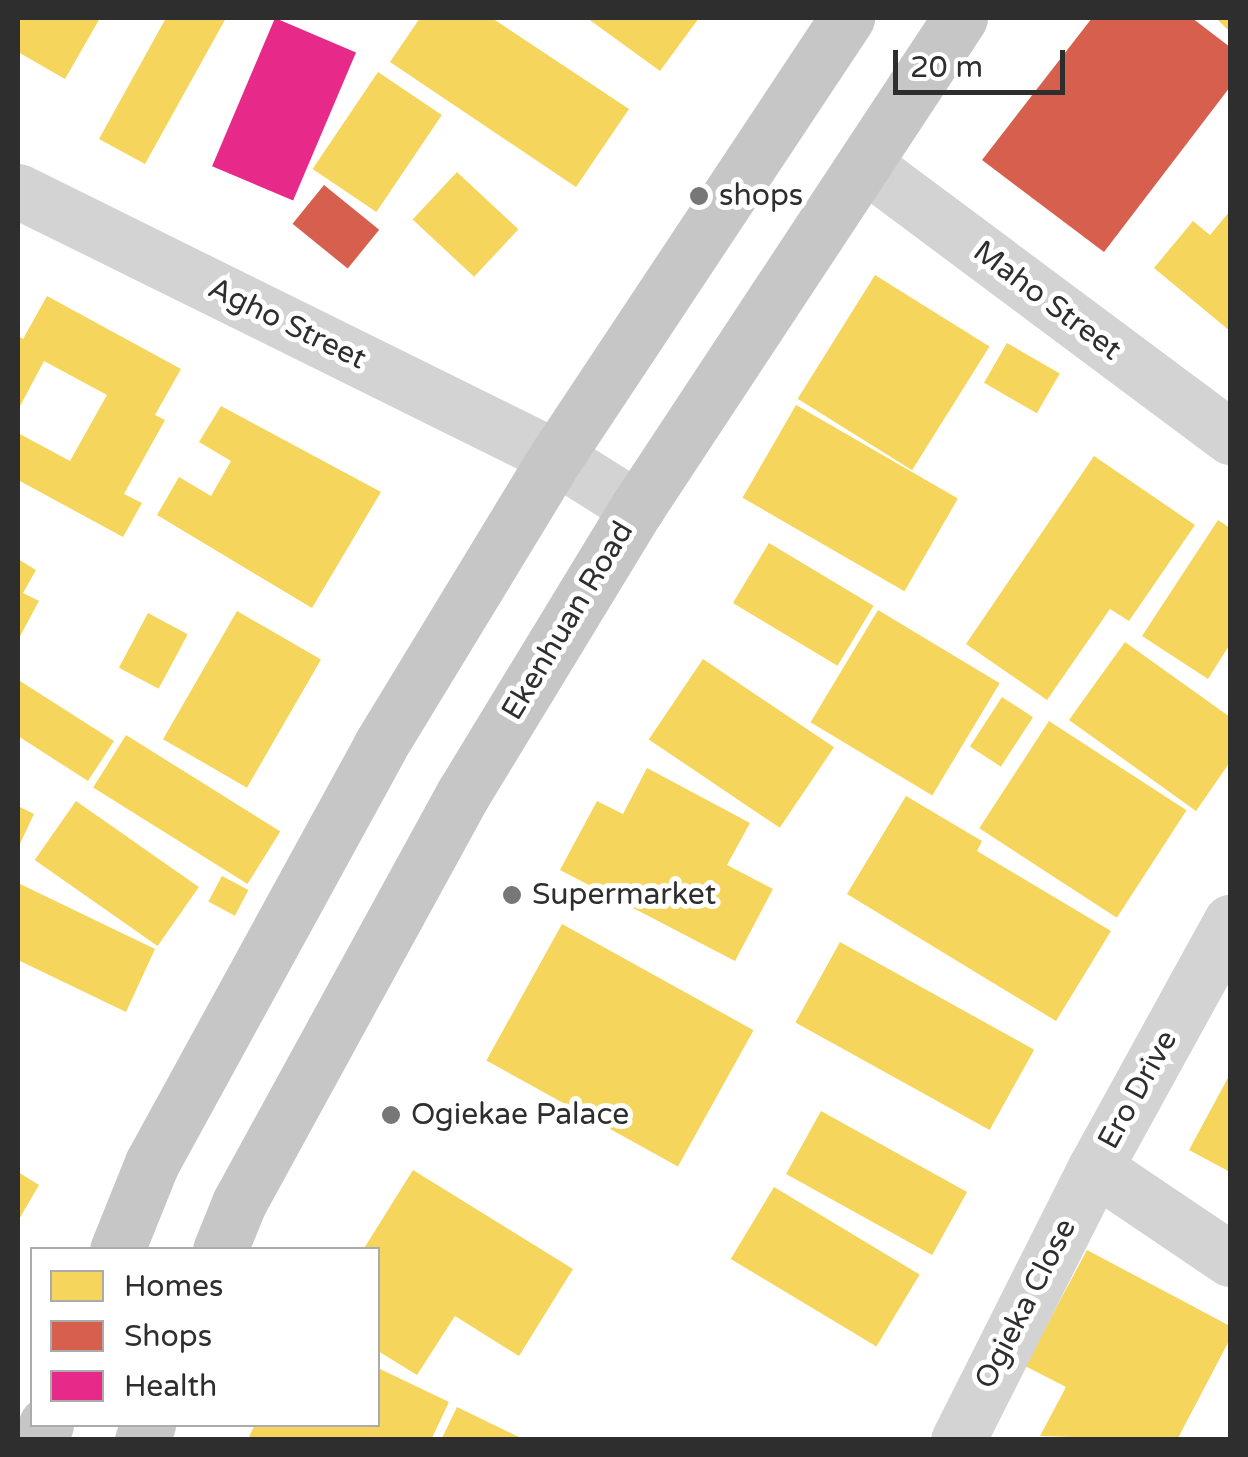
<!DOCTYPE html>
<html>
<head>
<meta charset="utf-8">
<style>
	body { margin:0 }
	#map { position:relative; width:1248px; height:1457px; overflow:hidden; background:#fff; font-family:"Varela Round",sans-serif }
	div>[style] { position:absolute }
	.homes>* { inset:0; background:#f6d55c; transform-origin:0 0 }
	.shops>* { inset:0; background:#d6604d; transform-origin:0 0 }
	.health>* { inset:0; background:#e7298a; transform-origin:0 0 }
	.minor>* { height:55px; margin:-27.5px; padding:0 27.5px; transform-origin:27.5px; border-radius:27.5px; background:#d3d3d3 }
	.major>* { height:55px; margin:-27.5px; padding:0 27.5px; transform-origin:27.5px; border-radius:27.5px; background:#c6c6c6 }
	.dots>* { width:28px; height:28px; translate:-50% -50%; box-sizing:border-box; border:5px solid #fff; border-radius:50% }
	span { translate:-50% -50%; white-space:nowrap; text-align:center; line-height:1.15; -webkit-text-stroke:10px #fff; paint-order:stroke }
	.poi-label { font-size:30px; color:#2e2e2e }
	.left { translate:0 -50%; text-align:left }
	.street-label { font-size:30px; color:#2e2e2e }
	.frame { position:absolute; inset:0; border:20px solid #2e2e2e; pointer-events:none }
	.legend { position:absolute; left:30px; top:1247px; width:350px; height:180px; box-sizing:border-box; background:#fff; border:2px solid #ababab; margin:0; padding:12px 18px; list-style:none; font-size:30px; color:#2e2e2e }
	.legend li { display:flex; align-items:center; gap:20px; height:50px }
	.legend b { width:50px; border:2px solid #ababab }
	.scale { position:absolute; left:893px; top:50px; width:172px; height:45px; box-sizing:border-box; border:5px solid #2e2e2e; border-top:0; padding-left:12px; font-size:30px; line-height:35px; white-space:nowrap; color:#2e2e2e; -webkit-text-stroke:8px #fff; paint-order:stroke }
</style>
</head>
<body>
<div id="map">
	<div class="homes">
		<div style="clip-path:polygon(18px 18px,100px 18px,65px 79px,18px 52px)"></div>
		<div style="clip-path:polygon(166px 18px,226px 18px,145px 164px,99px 139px)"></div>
		<div style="clip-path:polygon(420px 18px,492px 18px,629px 109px,576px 187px,390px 62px)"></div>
		<div style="clip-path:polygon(587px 18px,699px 18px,660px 71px)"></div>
		<div style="clip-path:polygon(1216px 18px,1230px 18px,1230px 32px)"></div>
		<div style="left:378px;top:72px;width:77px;height:117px;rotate:34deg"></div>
		<div style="left:457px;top:172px;width:84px;height:65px;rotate:43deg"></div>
		<div style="clip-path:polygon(1230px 211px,1230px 331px,1154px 268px,1193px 221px,1210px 235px)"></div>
		<div style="left:875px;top:275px;width:135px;height:146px;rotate:32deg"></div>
		<div style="clip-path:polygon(47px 296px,181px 369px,155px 415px,165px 420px,124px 494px,142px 503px,123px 537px,18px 480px,18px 433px,70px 461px,107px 395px,44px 361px,18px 410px,18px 336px,23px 339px)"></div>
		<div style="left:1007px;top:343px;width:61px;height:46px;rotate:30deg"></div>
		<div style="left:796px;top:405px;width:187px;height:107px;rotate:30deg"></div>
		<div style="clip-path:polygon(221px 406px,381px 492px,312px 608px,157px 515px,179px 477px,211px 496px,231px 461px,199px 442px)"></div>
		<div style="clip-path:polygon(1094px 456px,1195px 525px,1129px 621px,1110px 609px,1047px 700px,966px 644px)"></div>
		<div style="clip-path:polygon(1218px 520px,1230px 528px,1230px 644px,1208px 679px,1142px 636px)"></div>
		<div style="left:769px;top:543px;width:122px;height:70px;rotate:31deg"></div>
		<div style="clip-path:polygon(18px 559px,36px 570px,23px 593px,39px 601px,18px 640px)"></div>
		<div style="left:878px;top:610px;width:142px;height:131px;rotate:31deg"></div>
		<div style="left:237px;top:611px;width:97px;height:148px;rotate:30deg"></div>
		<div style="left:148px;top:613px;width:45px;height:62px;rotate:28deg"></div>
		<div style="clip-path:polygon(1125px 642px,1230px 717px,1230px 762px,1196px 811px,1069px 720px)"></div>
		<div style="left:703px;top:659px;width:158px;height:97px;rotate:34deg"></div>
		<div style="clip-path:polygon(20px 681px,114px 741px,88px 781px,18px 736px)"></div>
		<div style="left:1002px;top:697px;width:37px;height:59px;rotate:33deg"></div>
		<div style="left:1049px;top:721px;width:164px;height:128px;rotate:33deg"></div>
		<div style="left:126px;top:735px;width:182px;height:62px;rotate:32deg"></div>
		<div style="clip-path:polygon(647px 768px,750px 823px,727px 865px,773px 889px,735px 961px,560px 870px,597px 801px,623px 814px)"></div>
		<div style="clip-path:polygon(906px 796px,982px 841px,977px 851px,1111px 931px,1056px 1021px,847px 894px)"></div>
		<div style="left:76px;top:801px;width:150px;height:72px;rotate:35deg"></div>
		<div style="clip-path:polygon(18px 806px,34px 814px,18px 848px)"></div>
		<div style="left:222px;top:876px;width:30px;height:29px;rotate:28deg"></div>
		<div style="clip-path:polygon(18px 883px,155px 949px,126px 1012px,18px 960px)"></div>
		<div style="left:562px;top:924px;width:219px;height:156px;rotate:29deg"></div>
		<div style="left:840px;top:942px;width:222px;height:92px;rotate:29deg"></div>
		<div style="clip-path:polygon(1230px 1074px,1230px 1172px,1189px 1150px)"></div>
		<div style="left:821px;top:1111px;width:167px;height:72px;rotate:29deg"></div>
		<div style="clip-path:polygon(413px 1170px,573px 1269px,519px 1356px,455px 1316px,417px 1375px,378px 1351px,378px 1250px,363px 1250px)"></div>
		<div style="clip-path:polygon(18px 1172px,39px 1185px,18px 1221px)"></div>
		<div style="left:774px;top:1187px;width:170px;height:84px;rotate:31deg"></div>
		<div style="clip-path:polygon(1087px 1250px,1230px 1326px,1230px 1339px,1177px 1440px,1040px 1436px,1066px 1387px,1025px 1366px)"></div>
		<div style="clip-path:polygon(378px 1368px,449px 1402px,431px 1440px,249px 1437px,255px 1424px,378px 1424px)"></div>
		<div style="clip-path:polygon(457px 1407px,525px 1440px,441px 1440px)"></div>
	</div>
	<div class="shops">
		<div style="clip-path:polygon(1092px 18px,1192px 18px,1230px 47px,1230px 87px,1104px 252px,982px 160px)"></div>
		<div style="left:324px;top:185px;width:71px;height:50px;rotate:39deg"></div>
	</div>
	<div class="health">
		<div style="left:275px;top:18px;width:88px;height:161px;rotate:23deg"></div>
	</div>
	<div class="minor">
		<div style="left:864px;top:164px;width:457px;rotate:36.7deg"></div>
		<div style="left:18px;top:191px;width:600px;rotate:26.31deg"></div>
		<div style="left:556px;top:457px;width:96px;rotate:32.2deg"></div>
		<div style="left:1095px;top:1168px;width:163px;rotate:34deg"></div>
		<div style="left:958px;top:1440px;width:305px;rotate:-63.3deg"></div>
		<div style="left:1095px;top:1168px;width:281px;rotate:-61.2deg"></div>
	</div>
	<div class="major">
		<div style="left:117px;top:1250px;width:94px;rotate:-68.1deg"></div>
		<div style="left:152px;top:1163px;width:475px;rotate:-61.3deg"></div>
		<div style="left:380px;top:746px;width:338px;rotate:-58.7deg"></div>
		<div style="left:556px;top:457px;width:527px;rotate:-56.46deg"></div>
		<div style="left:220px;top:1250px;width:51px;rotate:-68deg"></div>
		<div style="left:239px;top:1203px;width:466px;rotate:-61.3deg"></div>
		<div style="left:463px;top:794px;width:335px;rotate:-58.7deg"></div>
		<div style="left:637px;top:508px;width:587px;rotate:-56.61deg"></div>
		<div style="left:40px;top:1440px;width:17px;rotate:-69deg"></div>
		<div style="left:142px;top:1440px;width:17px;rotate:-69deg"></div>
	</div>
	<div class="dots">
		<div style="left:699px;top:196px;background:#777"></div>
		<div style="left:512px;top:895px;background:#777"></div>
		<div style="left:391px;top:1115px;background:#777"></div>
	</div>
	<div class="poi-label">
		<span class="left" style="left:719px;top:196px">shops</span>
		<span class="left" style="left:532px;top:895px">Supermarket</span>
		<span class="left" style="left:411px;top:1115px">Ogiekae Palace</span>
	</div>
	<div class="street-label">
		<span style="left:1047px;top:301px;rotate:37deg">Maho Street</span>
		<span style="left:287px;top:324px;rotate:26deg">Agho Street</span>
		<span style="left:568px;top:621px;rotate:-59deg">Ekenhuan Road</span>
		<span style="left:1138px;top:1090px;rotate:-61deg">Ero Drive</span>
		<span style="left:1026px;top:1304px;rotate:-63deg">Ogieka Close</span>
	</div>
	<div class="frame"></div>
	<ul class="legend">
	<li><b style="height:28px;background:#f6d55c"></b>Homes</li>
	<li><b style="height:28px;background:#d6604d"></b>Shops</li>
	<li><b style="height:28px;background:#e7298a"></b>Health</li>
	</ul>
	<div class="scale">20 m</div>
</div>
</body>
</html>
